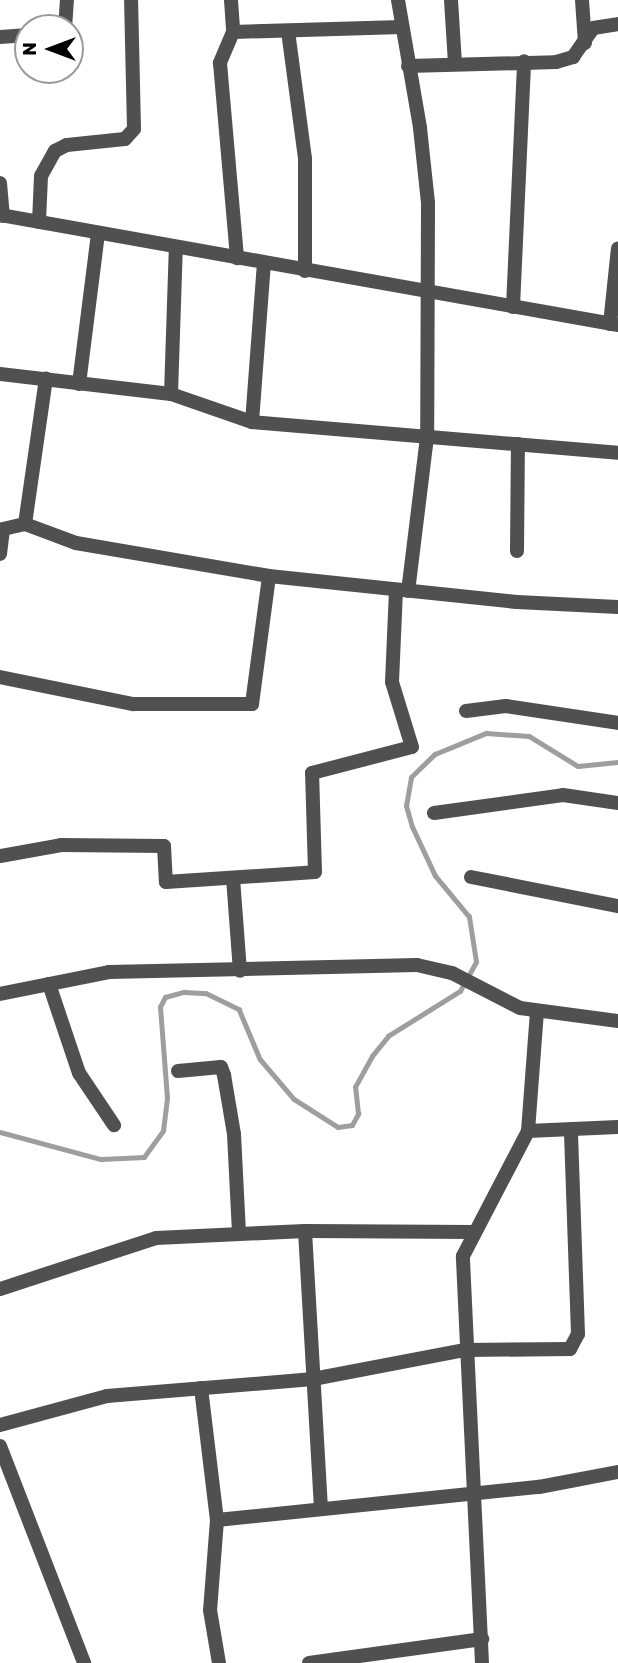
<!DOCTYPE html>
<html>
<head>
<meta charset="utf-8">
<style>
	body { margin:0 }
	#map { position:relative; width:618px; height:1663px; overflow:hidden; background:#fff; font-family:Rubik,sans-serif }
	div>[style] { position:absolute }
	.stream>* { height:4.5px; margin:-2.25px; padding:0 2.25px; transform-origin:2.25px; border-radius:2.25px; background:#9e9e9e }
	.minor>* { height:14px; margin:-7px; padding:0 7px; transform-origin:7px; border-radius:7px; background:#505050 }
	.tertiary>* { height:14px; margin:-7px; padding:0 7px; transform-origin:7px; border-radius:7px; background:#505050 }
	span { translate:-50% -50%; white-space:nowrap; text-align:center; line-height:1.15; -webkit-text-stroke:5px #fff; paint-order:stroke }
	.north { position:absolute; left:14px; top:14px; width:70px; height:70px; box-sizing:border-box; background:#fff; border:2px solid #999; border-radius:50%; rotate:270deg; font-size:19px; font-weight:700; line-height:28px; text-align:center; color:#000 }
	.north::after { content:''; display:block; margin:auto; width:24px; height:32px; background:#000; clip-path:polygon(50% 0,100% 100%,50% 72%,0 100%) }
</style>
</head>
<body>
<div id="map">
	<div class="stream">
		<div style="left:0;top:1132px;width:105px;rotate:15deg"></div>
		<div style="left:101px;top:1159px;width:43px;rotate:-2.7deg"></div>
		<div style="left:144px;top:1157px;width:32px;rotate:-54deg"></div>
		<div style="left:163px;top:1131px;width:33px;rotate:-83deg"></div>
		<div style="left:167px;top:1098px;width:91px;rotate:-94.4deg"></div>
		<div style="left:160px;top:1007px;width:11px;rotate:-63deg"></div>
		<div style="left:165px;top:997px;width:20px;rotate:-15deg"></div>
		<div style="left:184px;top:992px;width:22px;rotate:3deg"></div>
		<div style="left:206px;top:993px;width:37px;rotate:26deg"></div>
		<div style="left:239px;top:1009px;width:54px;rotate:67.2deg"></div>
		<div style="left:260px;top:1059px;width:52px;rotate:49.6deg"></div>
		<div style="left:294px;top:1099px;width:52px;rotate:32.5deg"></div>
		<div style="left:338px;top:1127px;width:14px;rotate:-8deg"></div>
		<div style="left:352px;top:1125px;width:13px;rotate:-61deg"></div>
		<div style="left:358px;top:1114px;width:27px;rotate:-96deg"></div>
		<div style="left:355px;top:1087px;width:35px;rotate:-61deg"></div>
		<div style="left:372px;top:1056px;width:26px;rotate:-51deg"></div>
		<div style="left:388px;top:1036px;width:85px;rotate:-32deg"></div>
		<div style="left:460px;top:991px;width:33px;rotate:-61deg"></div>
		<div style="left:476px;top:962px;width:46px;rotate:-98.8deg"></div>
		<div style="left:469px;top:917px;width:53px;rotate:-129.7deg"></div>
		<div style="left:435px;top:876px;width:54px;rotate:-115.1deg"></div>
		<div style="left:412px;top:827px;width:22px;rotate:-106deg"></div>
		<div style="left:406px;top:806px;width:29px;rotate:-80deg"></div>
		<div style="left:411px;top:777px;width:33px;rotate:-44deg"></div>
		<div style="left:435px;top:754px;width:55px;rotate:-22.4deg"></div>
		<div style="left:486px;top:733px;width:43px;rotate:4deg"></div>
		<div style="left:529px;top:736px;width:57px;rotate:31.5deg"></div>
		<div style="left:578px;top:766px;width:40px;rotate:-5.7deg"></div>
	</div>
	<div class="minor">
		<div style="left:231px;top:0;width:32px;rotate:86deg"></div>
		<div style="left:233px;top:32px;width:34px;rotate:113deg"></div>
		<div style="left:220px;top:63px;width:196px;rotate:85deg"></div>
		<div style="left:398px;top:0;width:130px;rotate:80.2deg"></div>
		<div style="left:420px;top:128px;width:75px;rotate:83.9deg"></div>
		<div style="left:428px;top:203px;width:234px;rotate:90.2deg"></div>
		<div style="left:427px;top:437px;width:155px;rotate:97deg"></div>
		<div style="left:451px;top:0;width:64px;rotate:86.4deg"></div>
		<div style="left:582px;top:0;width:43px;rotate:86deg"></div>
		<div style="left:65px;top:28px;width:28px;rotate:-86deg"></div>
		<div style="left:288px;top:31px;width:129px;rotate:82.4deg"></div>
		<div style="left:305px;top:159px;width:112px;rotate:90deg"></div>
		<div style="left:233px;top:32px;width:169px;rotate:-1.7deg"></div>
		<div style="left:0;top:37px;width:28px;rotate:-4deg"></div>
		<div style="left:408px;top:66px;width:148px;rotate:-1.5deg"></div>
		<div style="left:556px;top:62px;width:18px;rotate:-16deg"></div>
		<div style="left:573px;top:57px;width:35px;rotate:-55deg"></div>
		<div style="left:593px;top:28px;width:25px;rotate:-9deg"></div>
		<div style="left:0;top:183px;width:33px;rotate:85deg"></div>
		<div style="left:0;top:215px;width:628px;rotate:10.09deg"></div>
		<div style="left:39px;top:222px;width:46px;rotate:-87.5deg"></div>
		<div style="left:41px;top:176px;width:29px;rotate:-61deg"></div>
		<div style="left:55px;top:151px;width:13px;rotate:-27deg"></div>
		<div style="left:67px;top:145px;width:58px;rotate:-5.9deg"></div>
		<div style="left:125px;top:139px;width:13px;rotate:-48deg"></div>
		<div style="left:134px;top:129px;width:129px;rotate:-91.3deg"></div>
		<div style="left:513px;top:307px;width:246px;rotate:-87.4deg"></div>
		<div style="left:610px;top:324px;width:76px;rotate:-84deg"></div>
		<div style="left:0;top:374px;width:172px;rotate:6.7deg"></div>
		<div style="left:171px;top:394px;width:86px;rotate:19.1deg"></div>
		<div style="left:252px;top:422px;width:367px;rotate:4.8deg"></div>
		<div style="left:79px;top:384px;width:152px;rotate:-82.8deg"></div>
		<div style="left:171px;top:394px;width:147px;rotate:-88.1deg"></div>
		<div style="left:252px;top:422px;width:159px;rotate:-85.7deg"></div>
		<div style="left:25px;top:524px;width:147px;rotate:-81.8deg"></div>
		<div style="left:517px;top:551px;width:107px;rotate:-89.5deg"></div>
		<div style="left:0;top:677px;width:136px;rotate:11.5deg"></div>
		<div style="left:133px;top:704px;width:119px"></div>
		<div style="left:252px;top:704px;width:129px;rotate:-82.4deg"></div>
		<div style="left:466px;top:711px;width:40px;rotate:-7.1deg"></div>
		<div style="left:506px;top:706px;width:113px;rotate:8.6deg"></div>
		<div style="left:434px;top:813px;width:130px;rotate:-7.9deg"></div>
		<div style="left:563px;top:795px;width:56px;rotate:8.3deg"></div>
		<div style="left:0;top:856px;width:62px;rotate:-10.2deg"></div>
		<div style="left:61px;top:845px;width:103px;rotate:0.6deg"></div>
		<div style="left:164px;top:846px;width:36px;rotate:87deg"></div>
		<div style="left:166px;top:882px;width:149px;rotate:-3.8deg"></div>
		<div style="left:315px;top:872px;width:99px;rotate:-91.7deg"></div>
		<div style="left:312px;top:773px;width:103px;rotate:-14.6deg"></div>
		<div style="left:412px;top:747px;width:68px;rotate:-107.1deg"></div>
		<div style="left:392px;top:682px;width:91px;rotate:-87.5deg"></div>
		<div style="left:471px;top:877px;width:150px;rotate:11.2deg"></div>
		<div style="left:233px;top:878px;width:93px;rotate:85.7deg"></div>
		<div style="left:49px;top:984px;width:94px;rotate:71.4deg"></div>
		<div style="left:79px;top:1073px;width:63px;rotate:56.1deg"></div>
		<div style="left:0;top:994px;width:111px;rotate:-11.4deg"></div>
		<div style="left:109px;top:972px;width:308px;rotate:-1.3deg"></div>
		<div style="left:417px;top:965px;width:36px;rotate:13deg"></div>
		<div style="left:452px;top:973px;width:76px;rotate:27.2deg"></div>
		<div style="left:520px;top:1008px;width:99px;rotate:7.6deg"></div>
		<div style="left:178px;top:1071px;width:43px;rotate:-5.3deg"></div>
		<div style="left:221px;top:1067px;width:9px;rotate:69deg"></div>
		<div style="left:224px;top:1075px;width:60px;rotate:80.4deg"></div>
		<div style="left:234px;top:1134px;width:100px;rotate:87.1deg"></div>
		<div style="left:528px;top:1131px;width:90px;rotate:-2.5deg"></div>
		<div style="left:305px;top:1231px;width:276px;rotate:86.7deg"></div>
		<div style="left:0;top:1289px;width:164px;rotate:-18.1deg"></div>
		<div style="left:156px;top:1238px;width:149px;rotate:-2.7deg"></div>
		<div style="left:305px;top:1231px;width:168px;rotate:0.3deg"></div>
		<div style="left:201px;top:1388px;width:133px;rotate:83.1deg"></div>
		<div style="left:217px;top:1520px;width:324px;rotate:-5.9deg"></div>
		<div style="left:539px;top:1487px;width:80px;rotate:-10.8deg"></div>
		<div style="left:0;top:1425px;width:111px;rotate:-15.2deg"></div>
		<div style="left:107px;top:1396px;width:207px;rotate:-4.7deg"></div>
		<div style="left:313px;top:1379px;width:155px;rotate:-10.8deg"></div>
		<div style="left:465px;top:1350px;width:105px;rotate:-0.5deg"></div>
		<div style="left:570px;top:1349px;width:17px;rotate:-62deg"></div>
		<div style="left:578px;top:1334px;width:205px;rotate:-92deg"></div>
		<div style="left:217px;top:1520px;width:90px;rotate:94.4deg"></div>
		<div style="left:210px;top:1610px;width:54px;rotate:80.4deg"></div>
		<div style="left:309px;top:1663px;width:175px;rotate:-7.9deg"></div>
		<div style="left:482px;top:1663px;width:407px;rotate:-92.7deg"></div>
		<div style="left:463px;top:1256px;width:141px;rotate:-62.5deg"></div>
		<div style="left:528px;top:1131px;width:119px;rotate:-85.7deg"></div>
	</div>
	<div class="tertiary">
		<div style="left:0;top:554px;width:25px;rotate:-83deg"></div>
		<div style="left:3px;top:529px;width:23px;rotate:-13deg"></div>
		<div style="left:25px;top:524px;width:54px;rotate:20.4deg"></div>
		<div style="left:76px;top:543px;width:196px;rotate:9.7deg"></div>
		<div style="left:269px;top:576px;width:249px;rotate:6deg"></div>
		<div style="left:517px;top:602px;width:101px;rotate:2.8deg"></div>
		<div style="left:0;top:1446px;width:233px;rotate:68.8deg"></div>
	</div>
	<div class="north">N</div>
</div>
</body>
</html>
